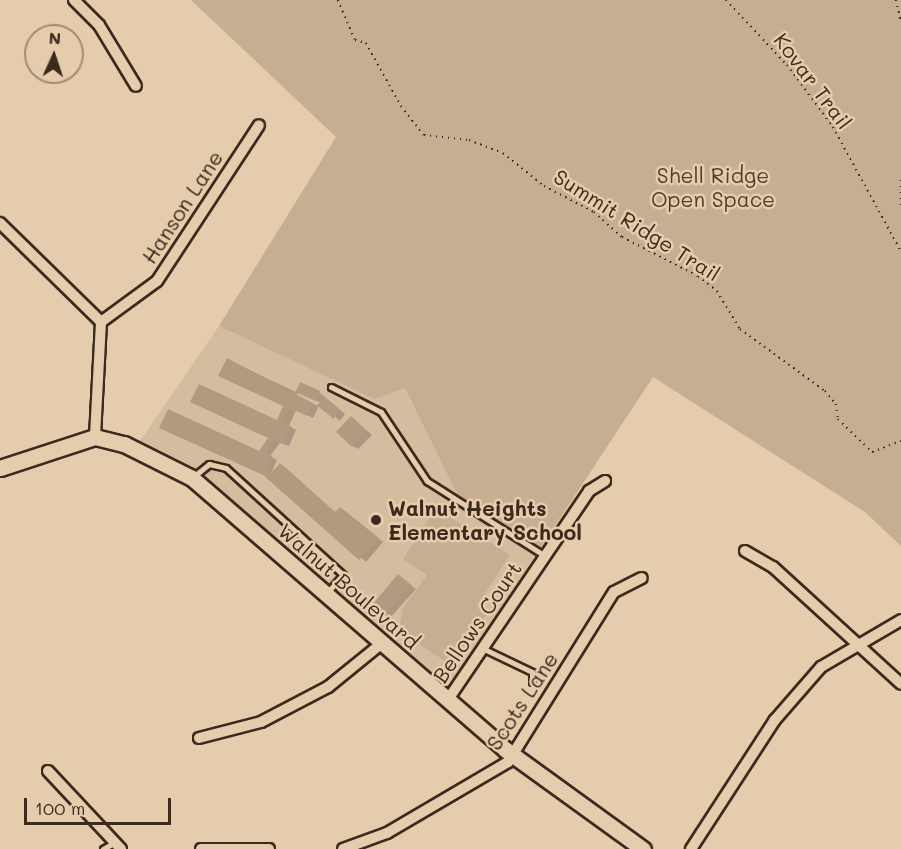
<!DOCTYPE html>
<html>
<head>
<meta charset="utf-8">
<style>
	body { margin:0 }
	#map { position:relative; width:901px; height:849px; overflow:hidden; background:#e4ccac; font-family:Mali,sans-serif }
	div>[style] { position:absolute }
	.built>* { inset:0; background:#d4bd9f }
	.green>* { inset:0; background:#c5ae92 }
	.shadow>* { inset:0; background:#0003 }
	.building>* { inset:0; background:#b09a80; transform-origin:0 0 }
	.path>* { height:1.5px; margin-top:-0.75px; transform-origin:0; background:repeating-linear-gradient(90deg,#3b2a1e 0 1.5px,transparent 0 6px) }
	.roads { filter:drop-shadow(2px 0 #3b2a1e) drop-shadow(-2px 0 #3b2a1e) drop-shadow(0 2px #3b2a1e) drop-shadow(0 -2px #3b2a1e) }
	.lane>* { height:5px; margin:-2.5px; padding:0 2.5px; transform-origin:2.5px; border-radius:2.5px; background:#e4ccac }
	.street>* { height:10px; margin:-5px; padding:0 5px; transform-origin:5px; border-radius:5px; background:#e4ccac }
	.secondary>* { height:15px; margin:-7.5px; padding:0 7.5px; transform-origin:7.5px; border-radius:7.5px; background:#e4ccac }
	.dots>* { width:16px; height:16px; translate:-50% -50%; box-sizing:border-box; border:3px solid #e4ccac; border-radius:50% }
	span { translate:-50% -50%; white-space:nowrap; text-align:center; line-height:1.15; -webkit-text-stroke:5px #e4ccac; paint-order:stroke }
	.street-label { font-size:21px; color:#3b2a1e }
	.park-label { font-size:21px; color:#503e2f }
	.poi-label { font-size:21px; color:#3b2a1e; font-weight:700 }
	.left { translate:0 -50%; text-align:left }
	.north { position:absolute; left:24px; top:24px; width:60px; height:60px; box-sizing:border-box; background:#e4ccac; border:2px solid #a08b73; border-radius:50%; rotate:3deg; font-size:16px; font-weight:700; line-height:24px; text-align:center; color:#3b2a1e }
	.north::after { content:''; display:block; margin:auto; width:21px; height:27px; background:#3b2a1e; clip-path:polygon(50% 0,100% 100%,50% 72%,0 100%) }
	.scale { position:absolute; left:24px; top:798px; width:147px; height:27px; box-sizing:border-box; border:3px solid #3b2a1e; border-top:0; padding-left:8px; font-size:18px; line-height:21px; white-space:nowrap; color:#3b2a1e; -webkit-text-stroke:4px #e4ccac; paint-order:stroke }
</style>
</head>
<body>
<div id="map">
	<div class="built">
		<div style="clip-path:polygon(219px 326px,374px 399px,405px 387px,457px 494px,541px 547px,450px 688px,383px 637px,213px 484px,140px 441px)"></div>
	</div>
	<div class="green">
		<div style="clip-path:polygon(191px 0,901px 0,901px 546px,865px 512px,653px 377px,541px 547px,457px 494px,405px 388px,374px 399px,219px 326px,336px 137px)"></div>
		<div style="clip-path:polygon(436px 508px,510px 555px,477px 606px,488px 613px,451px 665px,399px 631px,403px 608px,427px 575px,403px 559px)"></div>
	</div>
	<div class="shadow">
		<div style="clip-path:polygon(228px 360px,296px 392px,300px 384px,319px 392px,345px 414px,340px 421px,321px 403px,298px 392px,296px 397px,319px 406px,313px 418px,296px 410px,289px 426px,296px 430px,289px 446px,280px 443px,270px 456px,277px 460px,270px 476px,281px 465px,286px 468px,336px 513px,346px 512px,383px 542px,366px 562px,265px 475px,161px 428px,168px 411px,260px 453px,270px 438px,192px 401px,199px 386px,278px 422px,285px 406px,220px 375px)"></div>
		<div style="clip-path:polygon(351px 417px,372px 435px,358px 449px,353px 446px)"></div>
		<div style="clip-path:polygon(399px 576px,416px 589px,388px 620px,383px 617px)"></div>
	</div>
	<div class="building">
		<div style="clip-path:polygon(227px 358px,313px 403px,307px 416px,290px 408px,284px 422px,291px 426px,283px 444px,274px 441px,265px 453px,272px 456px,266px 470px,271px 473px,280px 463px,335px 512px,340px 507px,379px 538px,359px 560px,263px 475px,159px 428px,168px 409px,259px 451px,268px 438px,190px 402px,199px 384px,277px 420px,283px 406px,218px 376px)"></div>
		<div style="left:300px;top:382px;width:22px;height:11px;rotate:24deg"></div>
		<div style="left:324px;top:397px;width:21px;height:11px;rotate:39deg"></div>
		<div style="left:351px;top:416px;width:22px;height:22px;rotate:43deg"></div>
		<div style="left:398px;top:574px;width:17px;height:44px;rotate:40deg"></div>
	</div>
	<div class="path">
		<div style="left:338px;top:0;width:43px;rotate:67deg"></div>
		<div style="left:355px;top:40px;width:11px;rotate:15deg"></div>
		<div style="left:366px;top:43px;width:72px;rotate:60.9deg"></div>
		<div style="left:401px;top:106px;width:37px;rotate:52deg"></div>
		<div style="left:424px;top:135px;width:45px;rotate:6.3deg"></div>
		<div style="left:469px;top:140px;width:36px;rotate:21deg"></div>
		<div style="left:503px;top:153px;width:53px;rotate:38.8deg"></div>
		<div style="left:544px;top:186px;width:56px;rotate:27.5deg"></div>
		<div style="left:594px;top:212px;width:38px;rotate:42deg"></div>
		<div style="left:622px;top:237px;width:85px;rotate:27.2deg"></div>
		<div style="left:698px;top:276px;width:24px;rotate:38deg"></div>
		<div style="left:717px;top:291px;width:44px;rotate:58.8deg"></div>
		<div style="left:740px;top:329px;width:105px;rotate:36.1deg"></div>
		<div style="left:825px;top:391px;width:17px;rotate:50deg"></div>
		<div style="left:836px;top:404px;width:15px;rotate:82deg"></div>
		<div style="left:838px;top:419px;width:47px;rotate:44.1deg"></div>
		<div style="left:872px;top:452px;width:31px;rotate:-21deg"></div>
		<div style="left:726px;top:0;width:89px;rotate:46.8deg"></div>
		<div style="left:787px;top:65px;width:77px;rotate:53.4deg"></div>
		<div style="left:833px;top:127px;width:141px;rotate:61.3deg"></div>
		<div style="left:896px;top:0;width:23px;rotate:77deg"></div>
		<div style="left:901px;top:180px;width:28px;rotate:90deg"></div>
	</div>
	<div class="roads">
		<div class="lane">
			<div style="left:331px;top:387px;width:56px;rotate:26.6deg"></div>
			<div style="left:381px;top:412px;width:83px;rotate:56.3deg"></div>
			<div style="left:427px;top:481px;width:140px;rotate:32.4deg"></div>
			<div style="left:193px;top:477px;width:21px;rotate:-39deg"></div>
			<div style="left:209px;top:464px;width:17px;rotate:13deg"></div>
			<div style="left:226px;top:468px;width:159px;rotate:42.4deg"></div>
			<div style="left:343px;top:575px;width:24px;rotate:132deg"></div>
			<div style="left:482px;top:648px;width:55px;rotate:25.6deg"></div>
			<div style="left:532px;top:672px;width:10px;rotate:90deg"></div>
			<div style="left:103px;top:849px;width:14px;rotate:-30deg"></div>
		</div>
		<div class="street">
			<div style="left:74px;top:0;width:35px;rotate:45deg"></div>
			<div style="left:99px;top:25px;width:71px;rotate:58.8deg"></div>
			<div style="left:0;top:223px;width:141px;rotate:44.4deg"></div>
			<div style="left:101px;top:322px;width:115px;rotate:93deg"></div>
			<div style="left:101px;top:322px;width:69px;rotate:-36.2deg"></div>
			<div style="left:157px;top:281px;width:186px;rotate:-56.8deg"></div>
			<div style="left:745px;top:551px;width:32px;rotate:30deg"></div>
			<div style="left:773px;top:567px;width:173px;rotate:42.4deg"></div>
			<div style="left:447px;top:701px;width:254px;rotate:-55.9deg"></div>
			<div style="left:589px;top:491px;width:19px;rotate:-32deg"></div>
			<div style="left:199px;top:738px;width:64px;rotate:-14.5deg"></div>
			<div style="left:261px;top:722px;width:76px;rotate:-27.6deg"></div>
			<div style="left:328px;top:687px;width:68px;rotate:-39.1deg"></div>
			<div style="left:48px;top:771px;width:107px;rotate:46.9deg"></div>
			<div style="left:201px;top:849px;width:68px"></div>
			<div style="left:343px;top:849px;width:47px;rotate:-20deg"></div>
			<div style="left:387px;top:833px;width:140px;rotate:-30.4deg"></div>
			<div style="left:508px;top:762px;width:200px;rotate:-58.1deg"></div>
			<div style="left:614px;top:592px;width:31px;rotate:-27deg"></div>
			<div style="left:691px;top:849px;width:153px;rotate:-57deg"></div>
			<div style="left:774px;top:721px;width:72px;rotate:-49deg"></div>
			<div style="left:821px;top:667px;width:93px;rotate:-30.4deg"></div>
		</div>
		<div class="secondary">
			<div style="left:0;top:468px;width:100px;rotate:-18.1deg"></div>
			<div style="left:95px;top:437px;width:30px;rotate:14deg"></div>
			<div style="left:124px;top:444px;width:76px;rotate:26.6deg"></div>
			<div style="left:192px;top:478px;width:415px;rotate:40.9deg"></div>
			<div style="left:506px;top:750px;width:169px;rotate:35.9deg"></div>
		</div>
	</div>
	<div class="dots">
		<div style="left:376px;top:520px;background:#3b2a1e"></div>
	</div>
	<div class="street-label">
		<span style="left:813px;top:81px;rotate:53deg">Kovar Trail</span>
		<span style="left:182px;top:207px;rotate:-57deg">Hanson Lane</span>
		<span style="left:637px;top:225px;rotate:32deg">Summit Ridge Trail</span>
		<span style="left:349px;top:586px;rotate:41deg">Walnut Boulevard</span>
		<span style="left:477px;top:622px;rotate:-56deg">Bellows Court</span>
		<span style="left:522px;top:701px;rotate:-57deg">Scots Lane</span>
	</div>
	<div class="park-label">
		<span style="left:713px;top:187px">Shell Ridge<br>Open Space</span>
	</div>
	<div class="poi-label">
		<span class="left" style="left:388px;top:520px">Walnut Heights<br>Elementary School</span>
	</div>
	<div class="north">N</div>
	<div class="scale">100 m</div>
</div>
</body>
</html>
